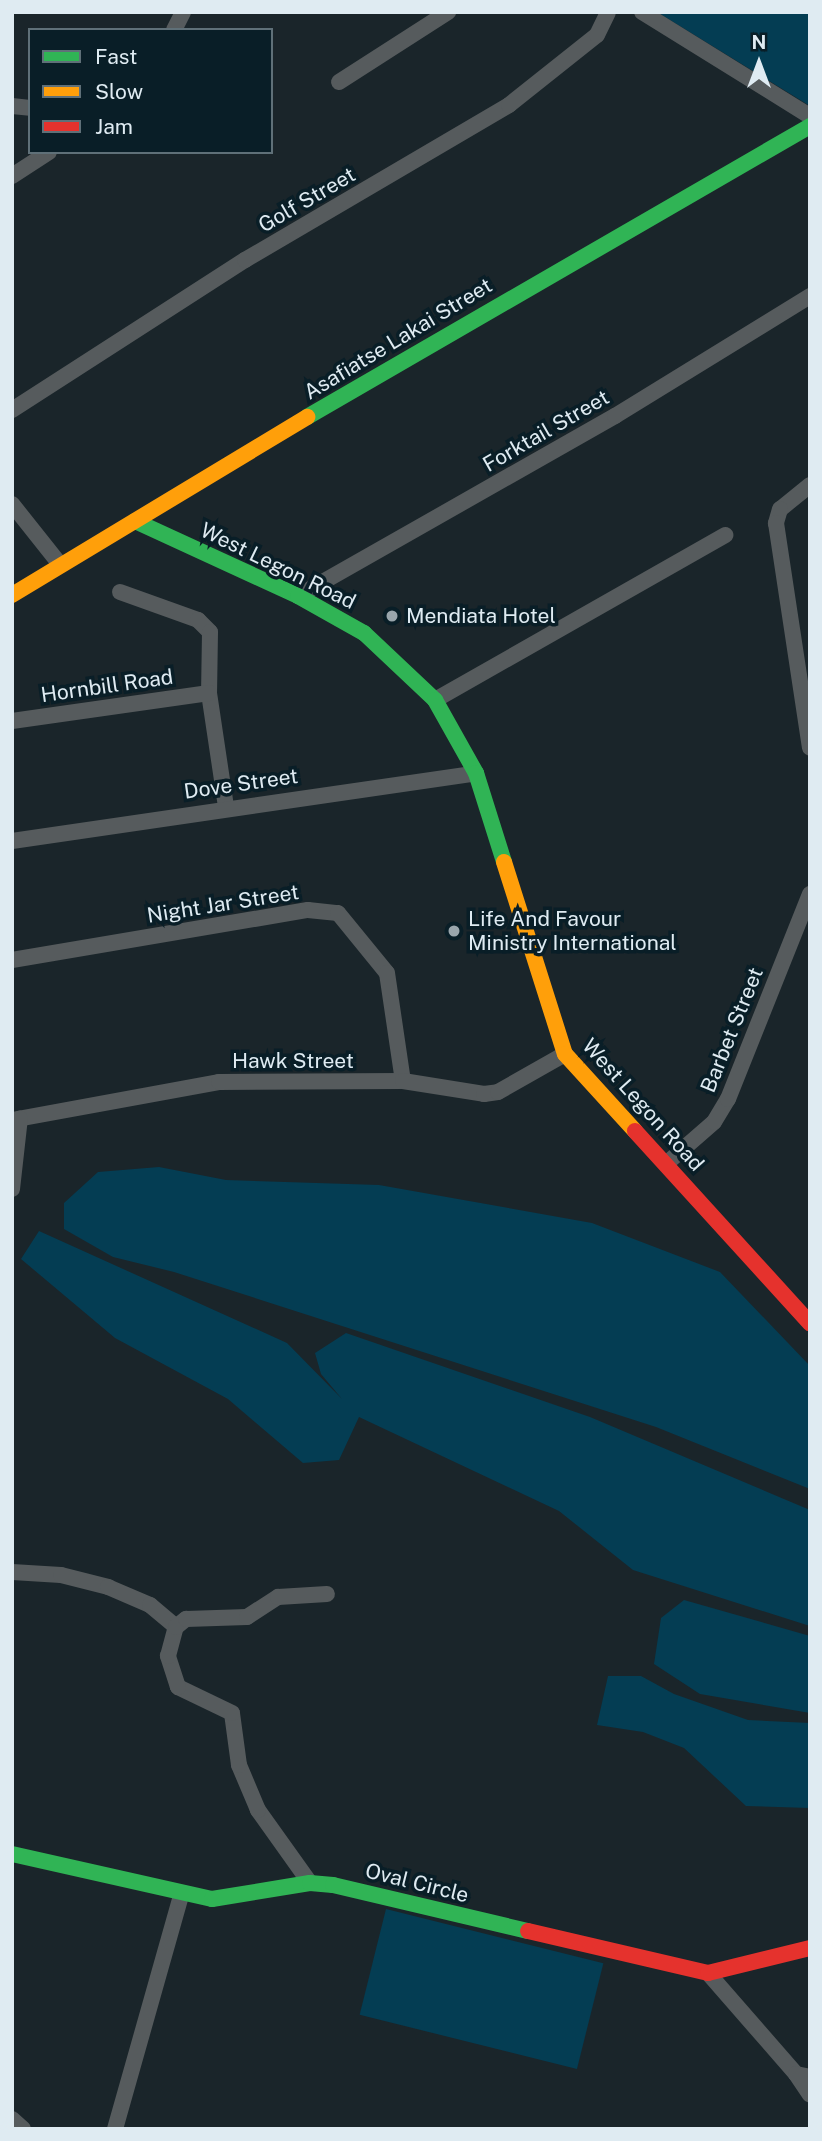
<!DOCTYPE html>
<html>
<head>
<meta charset="utf-8">
<style>
	body { margin:0 }
	#map { position:relative; width:822px; height:2141px; overflow:hidden; background:#1a252a; font-family:"Public Sans",sans-serif }
	div>[style] { position:absolute }
	.green>* { inset:0; background:#043d53; transform-origin:0 0 }
	.street>* { height:16px; margin:-8px; padding:0 8px; transform-origin:8px; border-radius:8px; background:#565b5d }
	.fast>* { height:16px; margin:-8px; padding:0 8px; transform-origin:8px; border-radius:8px; background:#30b455 }
	.slow>* { height:16px; margin:-8px; padding:0 8px; transform-origin:8px; border-radius:8px; background:#ff9f0a }
	.jam>* { height:16px; margin:-8px; padding:0 8px; transform-origin:8px; border-radius:8px; background:#e5322d }
	.dots>* { width:19px; height:19px; translate:-50% -50%; box-sizing:border-box; border:4px solid #091e27; border-radius:50% }
	span { translate:-50% -50%; white-space:nowrap; text-align:center; line-height:1.15; -webkit-text-stroke:7px #091e27; paint-order:stroke }
	.street-label { font-size:21px; color:#dfebf2 }
	.poi-label { font-size:21px; color:#dfebf2 }
	.left { translate:0 -50%; text-align:left }
	.frame { position:absolute; inset:0; border:14px solid #dfebf2; pointer-events:none }
	.legend { position:absolute; left:28px; top:28px; width:245px; height:126px; box-sizing:border-box; background:#091e27; border:2px solid #5f7078; margin:0; padding:9px 12px; list-style:none; font-size:21px; color:#dfebf2 }
	.legend li { display:flex; align-items:center; gap:14px; height:35px }
	.legend b { width:35px; border:2px solid #5f7078 }
	.north { position:absolute; left:724px; top:28px; width:70px; height:70px; -webkit-text-stroke:5px #091e27; paint-order:stroke; rotate:0deg; font-size:19px; font-weight:700; line-height:28px; text-align:center; color:#dfebf2 }
	.north::after { content:''; display:block; margin:auto; width:24px; height:32px; background:#dfebf2; clip-path:polygon(50% 0,100% 100%,50% 72%,0 100%) }
</style>
</head>
<body>
<div id="map">
	<div class="green">
		<div style="clip-path:polygon(657px 12px,810px 12px,810px 106px)"></div>
		<div style="clip-path:polygon(159px 1167px,226px 1180px,379px 1185px,592px 1223px,720px 1272px,810px 1366px,810px 1489px,656px 1427px,174px 1272px,113px 1257px,64px 1229px,64px 1203px,98px 1172px)"></div>
		<div style="clip-path:polygon(39px 1231px,287px 1343px,342px 1399px,321px 1374px,315px 1353px,346px 1333px,590px 1417px,810px 1510px,810px 1626px,633px 1570px,559px 1511px,359px 1417px,339px 1460px,303px 1463px,228px 1399px,115px 1338px,21px 1259px)"></div>
		<div style="clip-path:polygon(684px 1600px,810px 1636px,810px 1713px,700px 1694px,654px 1664px,661px 1618px)"></div>
		<div style="clip-path:polygon(608px 1676px,641px 1676px,674px 1694px,748px 1720px,810px 1723px,810px 1808px,746px 1806px,684px 1748px,643px 1732px,597px 1725px)"></div>
		<div style="left:386px;top:1909px;width:224px;height:109px;rotate:14deg"></div>
	</div>
	<div class="street">
		<div style="left:642px;top:12px;width:198px;rotate:31.8deg"></div>
		<div style="left:174px;top:30px;width:20px;rotate:-63deg"></div>
		<div style="left:339px;top:82px;width:130px;rotate:-32.7deg"></div>
		<div style="left:12px;top:106px;width:18px;rotate:6deg"></div>
		<div style="left:12px;top:176px;width:44px;rotate:-33deg"></div>
		<div style="left:12px;top:410px;width:277px;rotate:-32.8deg"></div>
		<div style="left:245px;top:260px;width:306px;rotate:-30.4deg"></div>
		<div style="left:509px;top:105px;width:112px;rotate:-38.5deg"></div>
		<div style="left:597px;top:35px;width:25px;rotate:-64deg"></div>
		<div style="left:810px;top:485px;width:38px;rotate:141deg"></div>
		<div style="left:780px;top:509px;width:15px;rotate:106deg"></div>
		<div style="left:776px;top:523px;width:227px;rotate:81.4deg"></div>
		<div style="left:12px;top:504px;width:75px;rotate:51.5deg"></div>
		<div style="left:120px;top:592px;width:83px;rotate:19.7deg"></div>
		<div style="left:198px;top:620px;width:17px;rotate:45deg"></div>
		<div style="left:210px;top:632px;width:61px;rotate:90.9deg"></div>
		<div style="left:209px;top:693px;width:115px;rotate:81.5deg"></div>
		<div style="left:298px;top:596px;width:365px;rotate:-29.6deg"></div>
		<div style="left:615px;top:416px;width:229px;rotate:-31.6deg"></div>
		<div style="left:435px;top:700px;width:334px;rotate:-29.6deg"></div>
		<div style="left:12px;top:721px;width:199px;rotate:-8.1deg"></div>
		<div style="left:12px;top:841px;width:469px;rotate:-8.3deg"></div>
		<div style="left:12px;top:960px;width:300px;rotate:-9.6deg"></div>
		<div style="left:308px;top:910px;width:30px;rotate:6deg"></div>
		<div style="left:338px;top:913px;width:77px;rotate:50.8deg"></div>
		<div style="left:387px;top:973px;width:109px;rotate:81.6deg"></div>
		<div style="left:12px;top:1120px;width:210px;rotate:-10.4deg"></div>
		<div style="left:219px;top:1082px;width:184px;rotate:-0.3deg"></div>
		<div style="left:403px;top:1081px;width:82px;rotate:9.1deg"></div>
		<div style="left:484px;top:1094px;width:14px;rotate:-8deg"></div>
		<div style="left:498px;top:1092px;width:77px;rotate:-29.6deg"></div>
		<div style="left:667px;top:1163px;width:62px;rotate:-41.1deg"></div>
		<div style="left:714px;top:1122px;width:27px;rotate:-59deg"></div>
		<div style="left:728px;top:1099px;width:221px;rotate:-68.2deg"></div>
		<div style="left:12px;top:1189px;width:71px;rotate:-83.6deg"></div>
		<div style="left:12px;top:1572px;width:49px;rotate:3.5deg"></div>
		<div style="left:61px;top:1575px;width:49px;rotate:14.3deg"></div>
		<div style="left:108px;top:1587px;width:46px;rotate:23.2deg"></div>
		<div style="left:150px;top:1605px;width:34px;rotate:40deg"></div>
		<div style="left:310px;top:1883px;width:90px;rotate:-125.5deg"></div>
		<div style="left:258px;top:1810px;width:49px;rotate:-112.9deg"></div>
		<div style="left:239px;top:1765px;width:52px;rotate:-97.7deg"></div>
		<div style="left:232px;top:1713px;width:60px;rotate:-154.3deg"></div>
		<div style="left:178px;top:1687px;width:33px;rotate:-108deg"></div>
		<div style="left:168px;top:1656px;width:30px;rotate:-75deg"></div>
		<div style="left:176px;top:1627px;width:13px;rotate:-39deg"></div>
		<div style="left:186px;top:1619px;width:61px;rotate:-1.9deg"></div>
		<div style="left:247px;top:1617px;width:37px;rotate:-33deg"></div>
		<div style="left:278px;top:1597px;width:49px;rotate:-3.5deg"></div>
		<div style="left:708px;top:1973px;width:134px;rotate:48.9deg"></div>
		<div style="left:796px;top:2074px;width:14px;rotate:12deg"></div>
		<div style="left:796px;top:2074px;width:25px;rotate:56deg"></div>
		<div style="left:12px;top:2119px;width:15px;rotate:42deg"></div>
		<div style="left:115px;top:2129px;width:243px;rotate:-74.2deg"></div>
	</div>
	<div class="fast">
		<div style="left:307px;top:417px;width:581px;rotate:-30.05deg"></div>
		<div style="left:135px;top:521px;width:179px;rotate:24.7deg"></div>
		<div style="left:298px;top:596px;width:76px;rotate:29.3deg"></div>
		<div style="left:364px;top:633px;width:98px;rotate:43.3deg"></div>
		<div style="left:435px;top:700px;width:84px;rotate:60.7deg"></div>
		<div style="left:476px;top:773px;width:93px;rotate:72.5deg"></div>
		<div style="left:12px;top:1854px;width:205px;rotate:12.7deg"></div>
		<div style="left:212px;top:1899px;width:99px;rotate:-9.3deg"></div>
		<div style="left:310px;top:1883px;width:23px;rotate:5deg"></div>
		<div style="left:333px;top:1885px;width:200px;rotate:13.3deg"></div>
	</div>
	<div class="slow">
		<div style="left:12px;top:595px;width:345px;rotate:-31.1deg"></div>
		<div style="left:504px;top:862px;width:201px;rotate:72.4deg"></div>
		<div style="left:565px;top:1054px;width:104px;rotate:47.7deg"></div>
	</div>
	<div class="jam">
		<div style="left:635px;top:1131px;width:260px;rotate:47.7deg"></div>
		<div style="left:528px;top:1931px;width:185px;rotate:13.1deg"></div>
		<div style="left:708px;top:1973px;width:105px;rotate:-13.8deg"></div>
	</div>
	<div class="dots">
		<div style="left:392px;top:616px;background:#9aa6ac"></div>
		<div style="left:454px;top:931px;background:#9aa6ac"></div>
	</div>
	<div class="street-label">
		<span style="left:307px;top:200px;rotate:-30deg">Golf Street</span>
		<span style="left:398px;top:339px;rotate:-31deg">Asafiatse Lakai Street</span>
		<span style="left:546px;top:431px;rotate:-30deg">Forktail Street</span>
		<span style="left:278px;top:566px;rotate:26deg">West Legon Road</span>
		<span style="left:107px;top:686px;rotate:-8deg">Hornbill Road</span>
		<span style="left:241px;top:784px;rotate:-8deg">Dove Street</span>
		<span style="left:223px;top:904px;rotate:-9deg">Night Jar Street</span>
		<span style="left:732px;top:1030px;rotate:-68deg">Barbet Street</span>
		<span style="left:293px;top:1061px">Hawk Street</span>
		<span style="left:643px;top:1105px;rotate:48deg">West Legon Road</span>
		<span style="left:417px;top:1883px;rotate:14deg">Oval Circle</span>
	</div>
	<div class="poi-label">
		<span class="left" style="left:406px;top:616px">Mendiata Hotel</span>
		<span class="left" style="left:468px;top:931px">Life And Favour<br>Ministry International</span>
	</div>
	<div class="frame"></div>
	<ul class="legend">
	<li><b style="height:9px;background:#30b455"></b>Fast</li>
	<li><b style="height:9px;background:#ff9f0a"></b>Slow</li>
	<li><b style="height:9px;background:#e5322d"></b>Jam</li>
	</ul>
	<div class="north">N</div>
</div>
</body>
</html>
